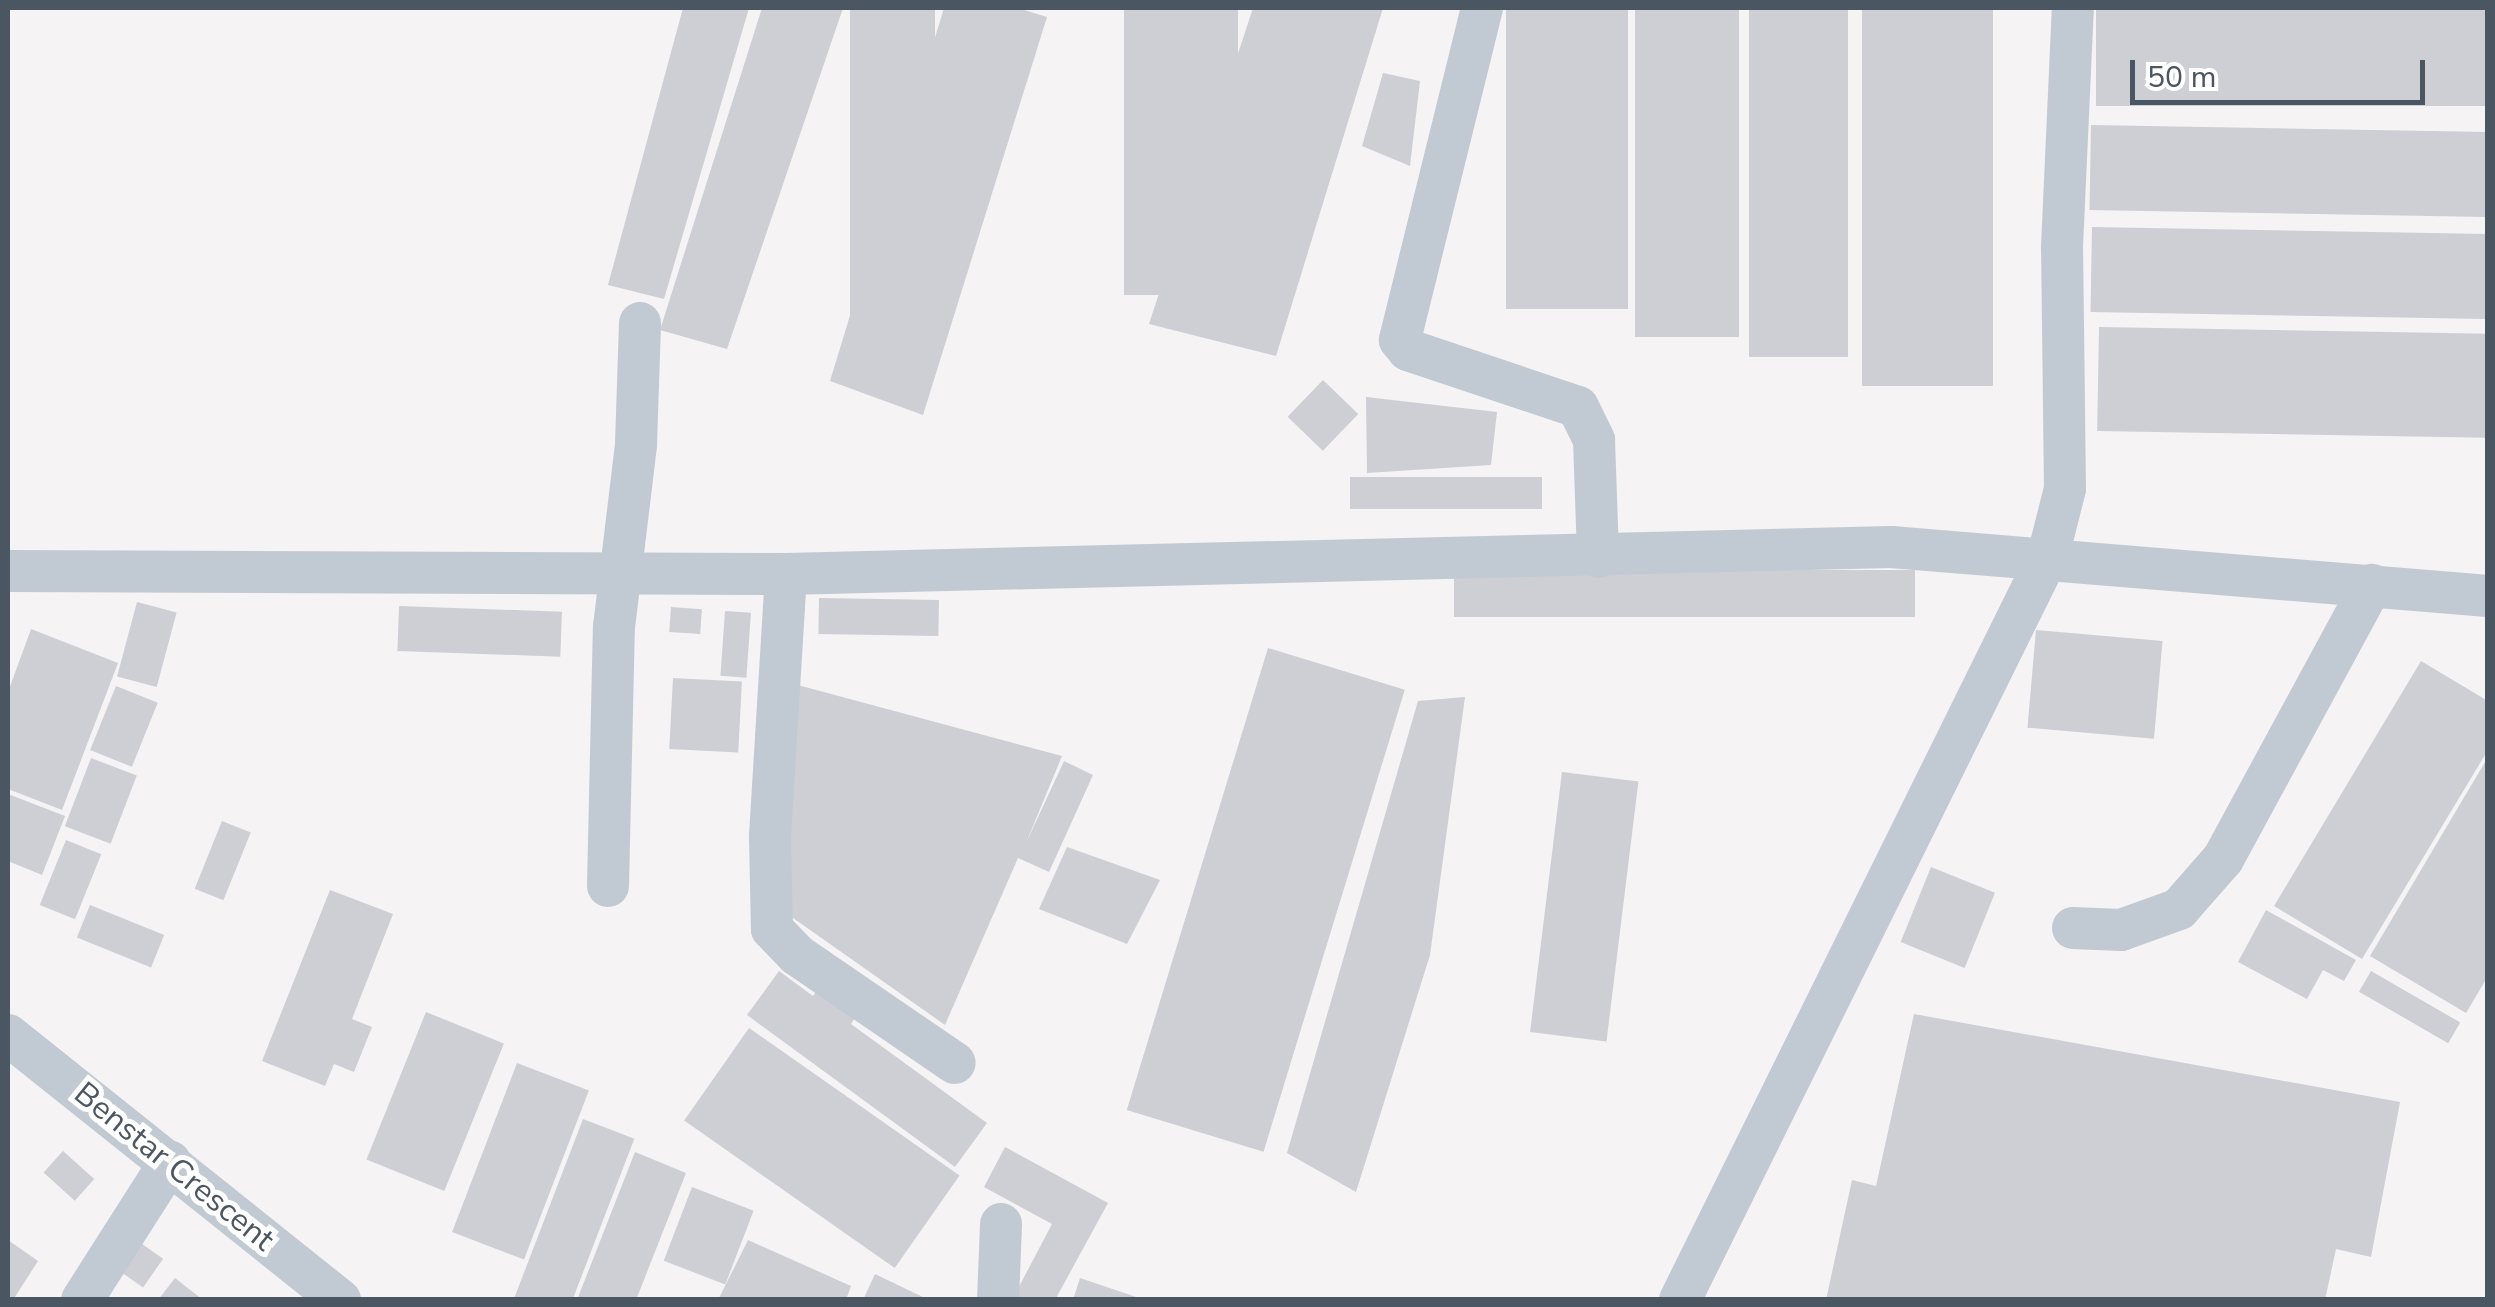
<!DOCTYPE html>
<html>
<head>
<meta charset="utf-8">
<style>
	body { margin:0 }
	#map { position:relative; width:2495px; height:1307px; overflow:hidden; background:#f5f3f3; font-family:"Nunito Sans",sans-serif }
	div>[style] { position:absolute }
	.building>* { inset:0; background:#cdcfd5; transform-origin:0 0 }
	.minor>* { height:42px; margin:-21px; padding:0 21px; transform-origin:21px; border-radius:21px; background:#c1cad2 }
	span { translate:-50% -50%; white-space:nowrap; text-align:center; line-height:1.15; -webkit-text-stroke:10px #fff; paint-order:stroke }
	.street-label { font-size:32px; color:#4a5661 }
	.frame { position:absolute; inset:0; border:10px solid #4a5661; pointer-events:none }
	.scale { position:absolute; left:2130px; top:60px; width:295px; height:45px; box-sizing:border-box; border:5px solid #4a5661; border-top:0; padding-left:12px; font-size:30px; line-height:35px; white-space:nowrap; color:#4a5661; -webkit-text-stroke:8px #fff; paint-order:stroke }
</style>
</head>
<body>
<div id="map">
	<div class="building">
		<div style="clip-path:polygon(683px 8px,749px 8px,664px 299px,608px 285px)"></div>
		<div style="clip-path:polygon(762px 8px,843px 8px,727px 349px,660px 330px)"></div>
		<div style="left:850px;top:8px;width:85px;height:367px"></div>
		<div style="clip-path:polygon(944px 8px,1018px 8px,1047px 17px,923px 415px,830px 381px)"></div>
		<div style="left:1124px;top:8px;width:114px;height:287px"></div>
		<div style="clip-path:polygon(1253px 8px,1383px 8px,1276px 356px,1149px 324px)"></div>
		<div style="left:1506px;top:8px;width:122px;height:301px"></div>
		<div style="left:1635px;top:8px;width:104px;height:329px"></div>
		<div style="left:1749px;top:8px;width:99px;height:349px"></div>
		<div style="left:1862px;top:8px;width:131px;height:378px"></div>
		<div style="left:2096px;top:8px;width:392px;height:98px"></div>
		<div style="clip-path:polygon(1383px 73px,1420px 81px,1410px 166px,1362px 146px)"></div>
		<div style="left:2091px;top:125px;width:397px;height:85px;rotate:1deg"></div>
		<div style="left:2092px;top:227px;width:396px;height:85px;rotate:1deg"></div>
		<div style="left:2099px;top:327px;width:389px;height:104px;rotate:1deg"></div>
		<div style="left:1323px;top:380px;width:49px;height:51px;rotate:44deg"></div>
		<div style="clip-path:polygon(1366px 397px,1497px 412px,1491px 465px,1367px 473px)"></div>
		<div style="left:1542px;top:477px;width:32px;height:192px;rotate:90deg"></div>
		<div style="left:1454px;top:570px;width:461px;height:47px"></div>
		<div style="left:819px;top:598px;width:120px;height:36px;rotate:1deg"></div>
		<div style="left:137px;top:602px;width:41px;height:77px;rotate:15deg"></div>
		<div style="left:399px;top:606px;width:163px;height:45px;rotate:2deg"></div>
		<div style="left:671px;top:607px;width:31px;height:25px;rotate:4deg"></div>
		<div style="left:725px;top:611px;width:26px;height:65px;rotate:4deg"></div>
		<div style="clip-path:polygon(31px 629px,118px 663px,62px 810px,8px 789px,8px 692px)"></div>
		<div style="left:2036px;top:630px;width:127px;height:98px;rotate:5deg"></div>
		<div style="left:1268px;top:648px;width:143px;height:483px;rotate:17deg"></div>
		<div style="clip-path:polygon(2421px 661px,2488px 701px,2488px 750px,2362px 959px,2274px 906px)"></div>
		<div style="left:673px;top:678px;width:69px;height:71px;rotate:3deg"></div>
		<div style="clip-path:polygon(794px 684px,1062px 756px,1026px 843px,1064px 761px,1093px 775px,1049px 872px,1018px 858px,945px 1025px,786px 913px)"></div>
		<div style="left:116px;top:686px;width:45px;height:69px;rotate:22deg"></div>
		<div style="clip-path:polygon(1465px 697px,1430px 955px,1356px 1192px,1287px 1153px,1418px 701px)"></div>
		<div style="clip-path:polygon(2488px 757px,2488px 976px,2466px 1013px,2370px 956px)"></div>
		<div style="left:91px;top:758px;width:49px;height:73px;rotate:21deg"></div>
		<div style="left:1562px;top:772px;width:77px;height:262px;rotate:7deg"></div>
		<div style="clip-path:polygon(8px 794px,65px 816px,42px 875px,8px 861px)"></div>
		<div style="left:222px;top:821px;width:31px;height:73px;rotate:22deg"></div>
		<div style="left:66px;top:840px;width:38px;height:70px;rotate:22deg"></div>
		<div style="clip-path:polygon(1067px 847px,1160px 880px,1127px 944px,1039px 909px)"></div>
		<div style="left:1931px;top:867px;width:69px;height:81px;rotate:22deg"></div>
		<div style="clip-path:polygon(330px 890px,393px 914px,352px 1019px,372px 1027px,354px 1072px,334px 1064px,325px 1086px,262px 1061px)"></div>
		<div style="left:90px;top:905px;width:80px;height:35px;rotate:22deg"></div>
		<div style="clip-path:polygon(2266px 910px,2356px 960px,2344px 981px,2323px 970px,2307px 999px,2238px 962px)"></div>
		<div style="clip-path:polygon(779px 971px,813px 996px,823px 981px,861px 1008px,851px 1024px,987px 1123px,955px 1167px,747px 1015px)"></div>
		<div style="left:2371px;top:971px;width:103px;height:24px;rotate:30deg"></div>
		<div style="left:426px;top:1012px;width:84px;height:159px;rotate:22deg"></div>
		<div style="clip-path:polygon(1914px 1014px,2400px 1102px,2371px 1257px,2336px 1249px,2325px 1300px,1826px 1300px,1852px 1180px,1876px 1186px)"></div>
		<div style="left:749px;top:1028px;width:257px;height:113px;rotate:35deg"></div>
		<div style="left:517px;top:1063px;width:77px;height:181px;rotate:21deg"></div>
		<div style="left:583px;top:1119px;width:55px;height:194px;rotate:21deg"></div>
		<div style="clip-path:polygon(1005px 1147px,1108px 1203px,1055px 1300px,1012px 1300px,1052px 1224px,984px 1187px)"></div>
		<div style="left:63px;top:1151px;width:42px;height:29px;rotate:42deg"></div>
		<div style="clip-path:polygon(635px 1152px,686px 1173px,636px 1300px,577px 1300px)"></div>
		<div style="left:692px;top:1187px;width:66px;height:79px;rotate:21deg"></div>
		<div style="left:132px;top:1237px;width:38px;height:35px;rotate:35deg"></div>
		<div style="clip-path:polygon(8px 1240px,38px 1261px,13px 1300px,8px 1300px)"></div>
		<div style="clip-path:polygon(748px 1240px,851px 1286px,846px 1300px,718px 1300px)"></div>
		<div style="clip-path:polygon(875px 1274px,929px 1300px,863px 1300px)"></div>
		<div style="clip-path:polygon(175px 1278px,203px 1300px,158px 1300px)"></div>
		<div style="clip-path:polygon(1080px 1278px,1142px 1299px,1142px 1300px,1073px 1300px)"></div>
	</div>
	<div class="minor">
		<div style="left:1482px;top:8px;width:342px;rotate:103.9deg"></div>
		<div style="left:1400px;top:340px;width:13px;rotate:51deg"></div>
		<div style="left:1408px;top:350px;width:179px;rotate:18.5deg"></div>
		<div style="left:1578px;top:407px;width:37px;rotate:64deg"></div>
		<div style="left:1594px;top:440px;width:117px;rotate:88deg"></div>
		<div style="left:8px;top:571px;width:778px;rotate:0.22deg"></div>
		<div style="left:786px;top:574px;width:1105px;rotate:-1.4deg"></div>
		<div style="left:1891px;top:547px;width:599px;rotate:4.69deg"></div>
		<div style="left:786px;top:574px;width:262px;rotate:93.5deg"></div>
		<div style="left:770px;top:836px;width:93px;rotate:88.8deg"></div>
		<div style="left:772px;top:929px;width:36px;rotate:46deg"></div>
		<div style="left:797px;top:955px;width:191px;rotate:34.4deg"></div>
		<div style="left:608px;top:886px;width:259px;rotate:-88.7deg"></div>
		<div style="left:614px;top:627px;width:184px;rotate:-83.1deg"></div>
		<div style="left:636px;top:444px;width:121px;rotate:-88.1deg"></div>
		<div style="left:2073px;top:928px;width:48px;rotate:2.4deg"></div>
		<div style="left:2121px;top:930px;width:62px;rotate:-19.9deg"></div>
		<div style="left:2179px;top:909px;width:67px;rotate:-48.7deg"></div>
		<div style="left:2223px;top:859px;width:312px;rotate:-61.5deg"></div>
		<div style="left:8px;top:1035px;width:425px;rotate:38.6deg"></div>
		<div style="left:82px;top:1300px;width:164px;rotate:-57.5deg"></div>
		<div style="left:998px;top:1300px;width:76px;rotate:-87.7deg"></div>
		<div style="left:1680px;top:1300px;width:830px;rotate:-63.68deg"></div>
		<div style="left:2048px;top:556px;width:69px;rotate:-75.8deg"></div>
		<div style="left:2065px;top:489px;width:242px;rotate:-90.7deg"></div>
		<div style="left:2062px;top:247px;width:239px;rotate:-87.4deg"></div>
	</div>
	<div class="street-label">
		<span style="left:174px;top:1167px;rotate:39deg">Benstar Crescent</span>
	</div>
	<div class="frame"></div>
	<div class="scale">50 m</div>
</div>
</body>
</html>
